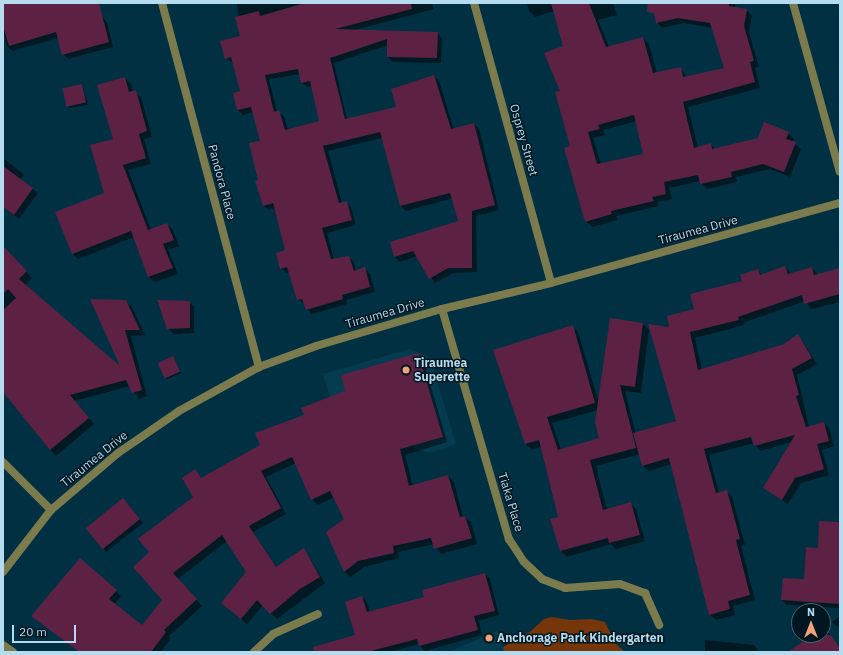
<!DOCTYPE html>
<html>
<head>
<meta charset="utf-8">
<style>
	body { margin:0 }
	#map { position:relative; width:843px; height:655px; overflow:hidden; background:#003041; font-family:"IBM Plex Sans",sans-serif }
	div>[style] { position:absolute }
	.built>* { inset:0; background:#043b4f }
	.green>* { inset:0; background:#77360a }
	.shadow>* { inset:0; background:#0007 }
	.building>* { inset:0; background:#5d2243; transform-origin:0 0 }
	.service>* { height:8px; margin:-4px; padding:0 4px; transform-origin:4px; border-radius:4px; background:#7b7b4e }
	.minor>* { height:8px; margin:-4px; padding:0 4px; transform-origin:4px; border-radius:4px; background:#7b7b4e }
	.dots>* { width:11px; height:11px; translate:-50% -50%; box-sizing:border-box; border:2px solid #001721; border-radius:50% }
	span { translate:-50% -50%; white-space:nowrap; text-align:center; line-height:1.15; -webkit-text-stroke:3px #001721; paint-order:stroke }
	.street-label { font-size:12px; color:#b5dbee }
	.poi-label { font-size:12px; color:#b5dbee; font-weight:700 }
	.left { translate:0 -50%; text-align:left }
	.frame { position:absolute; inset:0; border:4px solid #b5dbee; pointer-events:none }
	.north { position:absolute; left:791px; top:603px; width:40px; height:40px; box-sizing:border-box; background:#001721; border:1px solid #486573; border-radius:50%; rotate:0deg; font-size:11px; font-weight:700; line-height:16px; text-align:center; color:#b5dbee }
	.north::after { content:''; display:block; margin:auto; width:14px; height:18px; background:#f0a279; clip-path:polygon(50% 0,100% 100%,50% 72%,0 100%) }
	.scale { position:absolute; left:12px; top:625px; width:64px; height:18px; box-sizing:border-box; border:2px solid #b5dbee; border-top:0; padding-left:5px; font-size:12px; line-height:14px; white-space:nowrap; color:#b5dbee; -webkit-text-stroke:3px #001721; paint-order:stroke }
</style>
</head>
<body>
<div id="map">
	<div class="built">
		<div style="clip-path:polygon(409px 349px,430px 357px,456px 444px,430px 453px,414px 448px,409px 430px,342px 437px,323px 374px)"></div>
		<div style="clip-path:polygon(498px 630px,504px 652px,449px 652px)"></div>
	</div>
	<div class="green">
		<div style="clip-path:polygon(552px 617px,570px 620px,592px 619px,605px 622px,616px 644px,625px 652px,504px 652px,503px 647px,531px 631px,544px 619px)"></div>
	</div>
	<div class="shadow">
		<div style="clip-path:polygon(3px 3px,93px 3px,107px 23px,113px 47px,68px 59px,63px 54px,58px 38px,12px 51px,7px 46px,3px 29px)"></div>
		<div style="clip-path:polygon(evenodd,237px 3px,432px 3px,434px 9px,355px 30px,437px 33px,442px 38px,441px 63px,393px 62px,388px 57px,388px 45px,334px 63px,347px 120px,397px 108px,434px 76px,439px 81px,454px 130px,474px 124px,479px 129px,499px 210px,476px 216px,477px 272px,453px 273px,435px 283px,417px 256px,400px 262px,395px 257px,391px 242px,460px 222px,453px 198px,406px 211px,401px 206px,382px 138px,328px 151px,342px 203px,346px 202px,351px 207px,356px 225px,327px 233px,334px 259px,349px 257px,354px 262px,356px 271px,365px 269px,370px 274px,375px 292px,346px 300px,347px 304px,312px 314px,307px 309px,305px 304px,298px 299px,290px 272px,286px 273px,281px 268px,286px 251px,275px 208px,269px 210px,263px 205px,259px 181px,261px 141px,253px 112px,243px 115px,238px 110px,234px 94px,241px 92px,234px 63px,226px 58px,241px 37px,237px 3px,301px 74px,302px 82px,307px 87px,313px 86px,320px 122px,288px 130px,284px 116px,277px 112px,269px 79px,301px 74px)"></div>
		<div style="clip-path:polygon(evenodd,527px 3px,613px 3px,617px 15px,598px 20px,609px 47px,643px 38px,649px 44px,657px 73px,680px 68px,687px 77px,725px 69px,713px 28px,684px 23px,662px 28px,657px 22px,662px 3px,735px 3px,735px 8px,746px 10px,752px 16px,749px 32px,759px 67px,755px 68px,760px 88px,688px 107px,698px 148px,711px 145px,715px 149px,788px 133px,794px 139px,793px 142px,801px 149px,790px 177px,770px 169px,736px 177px,737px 182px,707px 189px,700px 181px,669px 188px,672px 199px,657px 202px,659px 206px,616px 216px,617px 220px,592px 227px,586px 221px,561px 92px,564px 46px,554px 11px,535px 17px,529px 11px,527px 3px,637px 121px,645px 155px,601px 164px,593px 138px,605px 135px,603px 130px,637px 121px)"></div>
		<div style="clip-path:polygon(125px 78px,131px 84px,133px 92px,141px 97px,152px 137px,144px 139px,151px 164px,128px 170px,151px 230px,167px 224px,173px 230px,179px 246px,168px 250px,178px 274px,155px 282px,149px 277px,134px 237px,78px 259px,72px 253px,105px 194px)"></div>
		<div style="clip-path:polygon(82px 85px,88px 105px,69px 108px,63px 88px)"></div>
		<div style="clip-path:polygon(5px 159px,24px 175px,20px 179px,38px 193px,19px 219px,3px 207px)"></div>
		<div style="clip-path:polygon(8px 253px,32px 278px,25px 285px,123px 370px,125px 301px,132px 307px,145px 335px,131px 336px,147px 396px,139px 399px,130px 386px,74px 401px,94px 424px,56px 456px,3px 390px,3px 257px)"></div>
		<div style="clip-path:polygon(evenodd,785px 267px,791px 274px,812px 268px,818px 275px,840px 269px,840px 302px,811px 309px,805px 301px,743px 323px,744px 325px,695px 338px,702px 370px,784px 345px,798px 335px,817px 364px,797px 375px,809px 427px,824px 423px,829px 428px,834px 446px,822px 450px,829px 475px,801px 483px,788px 504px,764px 488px,791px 442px,760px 451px,754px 443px,709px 455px,719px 493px,726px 491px,732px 497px,745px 545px,741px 546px,755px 600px,733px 606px,735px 615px,716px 620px,710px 614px,671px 464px,649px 471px,643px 466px,640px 454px,596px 466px,607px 510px,630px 503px,636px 509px,645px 541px,616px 549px,611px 544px,567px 557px,561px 551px,559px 517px,541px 447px,532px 450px,526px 444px,495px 351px,572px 326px,578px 332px,599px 403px,643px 324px,649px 330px,641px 393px,625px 391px,636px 434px,677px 422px,671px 328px,758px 271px,762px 275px,785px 267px,598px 410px,601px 439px,561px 450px,552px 423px,598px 410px)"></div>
		<div style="clip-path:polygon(189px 302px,194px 307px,194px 333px,174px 334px,168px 328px)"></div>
		<div style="clip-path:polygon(417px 354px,423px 359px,447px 442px,405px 455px,413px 486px,448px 476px,454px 482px,463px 517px,471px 522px,477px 544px,441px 554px,434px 544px,398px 552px,399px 558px,364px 567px,350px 577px,344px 571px,345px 519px,334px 497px,318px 505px,312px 499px,296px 463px,266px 477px,286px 514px,253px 532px,277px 568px,304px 549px,325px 583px,277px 619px,263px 605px,247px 624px,223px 603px,247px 572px,227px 541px,178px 579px,202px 606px,169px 636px,171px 638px,161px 652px,79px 652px,38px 621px,116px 591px,121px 596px,114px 604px,143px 627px,164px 600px,151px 552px,195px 497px,195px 471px,202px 479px,262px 446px,346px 392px)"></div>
		<div style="clip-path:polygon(173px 357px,181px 373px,167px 379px,165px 377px)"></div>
		<div style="clip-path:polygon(127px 503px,143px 523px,106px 552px,103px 548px)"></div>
		<div style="clip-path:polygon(840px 520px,840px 608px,787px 605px,782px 600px,805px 580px,819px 549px,819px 535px)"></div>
		<div style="clip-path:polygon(485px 574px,490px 579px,499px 615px,479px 621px,482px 635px,425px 651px,419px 644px,390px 652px,344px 652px,356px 636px,362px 597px,367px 602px,370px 612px,425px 598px)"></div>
		<div style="clip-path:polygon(840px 616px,840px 627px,836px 626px,832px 622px)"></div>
		<div style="clip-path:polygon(824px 627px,840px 647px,840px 652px,804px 652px,813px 635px,823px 635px)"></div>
		<div style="clip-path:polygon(705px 640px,754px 645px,759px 652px,705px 652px)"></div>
	</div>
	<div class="building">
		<div style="clip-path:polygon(3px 3px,99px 3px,109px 42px,62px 55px,56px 32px,9px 46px,3px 26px)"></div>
		<div style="clip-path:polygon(evenodd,305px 3px,411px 3px,412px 9px,335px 29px,438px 32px,437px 58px,387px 57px,387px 39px,330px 58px,345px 119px,396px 107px,391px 89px,434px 75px,451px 129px,474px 123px,495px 205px,472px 211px,472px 268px,448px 268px,429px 279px,413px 251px,394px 257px,390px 242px,458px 221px,450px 193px,400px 206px,380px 132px,323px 146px,339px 203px,347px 201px,352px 220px,322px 228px,331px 259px,349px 256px,354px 271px,365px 267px,370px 287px,342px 295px,343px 299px,306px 310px,302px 299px,297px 300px,287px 267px,280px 269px,276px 253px,285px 250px,273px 203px,263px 206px,255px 181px,258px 180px,249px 143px,260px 141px,251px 107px,237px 110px,233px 93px,240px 91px,231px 57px,225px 59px,220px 41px,240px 36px,235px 17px,259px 11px,260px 16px,305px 3px,298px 69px,301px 83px,310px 81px,319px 121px,285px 130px,279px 110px,274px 112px,265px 75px,298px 69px)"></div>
		<div style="clip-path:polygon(evenodd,551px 3px,589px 3px,606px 47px,643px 37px,653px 73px,681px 67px,683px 77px,724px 68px,710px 23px,678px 18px,656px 23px,654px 13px,647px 12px,648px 3px,729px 3px,729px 6px,747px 9px,744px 26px,754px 61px,750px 62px,755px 82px,683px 102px,694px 148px,711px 143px,712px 149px,758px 138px,764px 122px,789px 132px,786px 139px,796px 142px,784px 172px,763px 164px,731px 172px,732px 177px,700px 184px,698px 175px,664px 182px,666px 194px,652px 197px,654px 201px,611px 211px,612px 214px,585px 222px,564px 148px,570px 146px,555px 92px,560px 91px,544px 53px,563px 46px,551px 3px,634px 115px,643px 154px,597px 164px,588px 132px,600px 129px,598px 125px,634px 115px)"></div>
		<div style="clip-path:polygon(125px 77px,129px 92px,136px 90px,147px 131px,139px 134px,146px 158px,123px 165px,148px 230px,167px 223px,174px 240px,163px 244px,173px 268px,148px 277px,131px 231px,72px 254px,55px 212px,104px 193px,90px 145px,113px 139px,97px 85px)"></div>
		<div style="left:82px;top:84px;width:19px;height:20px;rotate:78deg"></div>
		<div style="clip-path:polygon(3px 166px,33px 188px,14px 215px,3px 207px)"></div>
		<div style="clip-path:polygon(3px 246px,27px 271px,19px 279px,120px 366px,90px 299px,126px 300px,140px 330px,125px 330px,142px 390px,132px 393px,126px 380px,70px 395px,89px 418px,50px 450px,3px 392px,3px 310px,16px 298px,8px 289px,3px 294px)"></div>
		<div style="clip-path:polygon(785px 266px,788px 274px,812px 267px,814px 275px,840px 268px,840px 294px,804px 304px,802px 295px,738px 317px,739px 320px,690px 332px,698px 370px,784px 344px,798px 334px,812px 358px,792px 369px,799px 395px,796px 396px,806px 427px,824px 422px,829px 441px,817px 444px,824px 469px,795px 478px,782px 500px,763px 488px,795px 435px,754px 446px,751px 437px,704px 449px,716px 493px,727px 490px,740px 539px,736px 540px,750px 595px,728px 601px,730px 609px,709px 615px,669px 458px,642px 466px,633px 433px,676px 421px,648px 324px,669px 327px,667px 316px,694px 309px,690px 294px,742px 281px,740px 275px,758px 269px,760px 275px)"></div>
		<div style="clip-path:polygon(157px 300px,190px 301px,190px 328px,167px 329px)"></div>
		<div style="clip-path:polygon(610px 318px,643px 323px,635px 387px,620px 385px,636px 448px,590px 460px,603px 510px,631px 502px,640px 535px,609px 543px,608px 538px,560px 551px,550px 519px,558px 517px,539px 440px,525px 444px,493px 350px,573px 325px,595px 403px,547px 417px,558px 450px,599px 438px,595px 422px)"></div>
		<div style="clip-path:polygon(418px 353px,443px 437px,400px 449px,409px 486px,448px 475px,460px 517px,465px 516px,472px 538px,434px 549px,431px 538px,393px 546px,394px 553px,358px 561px,344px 572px,326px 532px,344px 519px,330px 491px,311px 500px,292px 457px,261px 471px,281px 508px,249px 526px,276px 567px,304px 548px,320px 577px,300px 589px,270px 614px,257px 600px,241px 619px,221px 603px,246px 572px,222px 535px,173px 573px,197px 599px,164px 630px,166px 632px,151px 652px,79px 652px,31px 616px,80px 558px,117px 590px,109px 599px,142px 625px,162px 600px,133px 567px,149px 552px,138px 539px,193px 497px,182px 478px,195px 469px,201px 478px,260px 445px,255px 433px,304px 415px,301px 408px,345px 391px,341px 375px)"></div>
		<div style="left:173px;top:356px;width:17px;height:17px;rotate:65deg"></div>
		<div style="left:123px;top:498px;width:27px;height:48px;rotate:51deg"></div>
		<div style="clip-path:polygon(819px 521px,840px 522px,840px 604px,781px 600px,783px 578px,804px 579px,806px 547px,818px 548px)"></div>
		<div style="clip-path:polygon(485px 573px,495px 611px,474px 616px,478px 630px,419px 646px,417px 639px,367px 652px,314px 652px,313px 647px,355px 635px,345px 602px,362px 596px,367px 612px,424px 597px,422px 590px)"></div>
		<div style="clip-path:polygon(812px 635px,831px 635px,840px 648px,840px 652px,788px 652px)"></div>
	</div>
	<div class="service">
		<div style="left:254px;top:652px;width:26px;rotate:-43deg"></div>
		<div style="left:273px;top:634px;width:49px;rotate:-24deg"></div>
	</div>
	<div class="minor">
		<div style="left:162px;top:3px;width:377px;rotate:75.1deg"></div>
		<div style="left:474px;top:3px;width:290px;rotate:74.6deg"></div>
		<div style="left:793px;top:3px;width:175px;rotate:74.5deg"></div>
		<div style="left:442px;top:309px;width:240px;rotate:73.8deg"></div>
		<div style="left:509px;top:539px;width:27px;rotate:57deg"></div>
		<div style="left:524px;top:562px;width:25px;rotate:43deg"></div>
		<div style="left:542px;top:579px;width:25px;rotate:21deg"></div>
		<div style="left:565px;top:588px;width:55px;rotate:-4.2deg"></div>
		<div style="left:620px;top:584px;width:27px;rotate:20deg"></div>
		<div style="left:645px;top:593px;width:35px;rotate:66deg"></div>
		<div style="left:3px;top:462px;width:68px;rotate:45deg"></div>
		<div style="left:3px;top:572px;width:78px;rotate:-52.3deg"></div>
		<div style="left:51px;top:510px;width:88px;rotate:-40.4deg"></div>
		<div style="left:118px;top:453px;width:74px;rotate:-34.5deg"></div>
		<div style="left:179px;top:411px;width:91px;rotate:-28.8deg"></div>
		<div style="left:259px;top:367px;width:61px;rotate:-20.2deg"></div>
		<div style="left:316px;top:346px;width:131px;rotate:-16.4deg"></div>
		<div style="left:442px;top:309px;width:112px;rotate:-13.4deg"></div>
		<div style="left:551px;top:283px;width:300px;rotate:-15.5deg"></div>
		<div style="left:3px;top:645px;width:12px;rotate:35deg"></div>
	</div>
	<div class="dots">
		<div style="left:406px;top:370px;background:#f0a279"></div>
		<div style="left:489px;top:638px;background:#f0a279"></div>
	</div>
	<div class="street-label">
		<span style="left:524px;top:140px;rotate:74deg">Osprey Street</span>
		<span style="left:222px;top:182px;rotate:75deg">Pandora Place</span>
		<span style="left:698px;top:230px;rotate:-15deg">Tiraumea Drive</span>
		<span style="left:385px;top:313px;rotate:-16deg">Tiraumea Drive</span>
		<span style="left:94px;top:459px;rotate:-39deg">Tiraumea Drive</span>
		<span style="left:511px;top:502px;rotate:73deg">Tiaka Place</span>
	</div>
	<div class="poi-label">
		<span class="left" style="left:414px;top:370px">Tiraumea<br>Superette</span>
		<span class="left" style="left:497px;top:638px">Anchorage Park Kindergarten</span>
	</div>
	<div class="frame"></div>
	<div class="north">N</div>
	<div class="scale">20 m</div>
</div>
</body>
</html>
